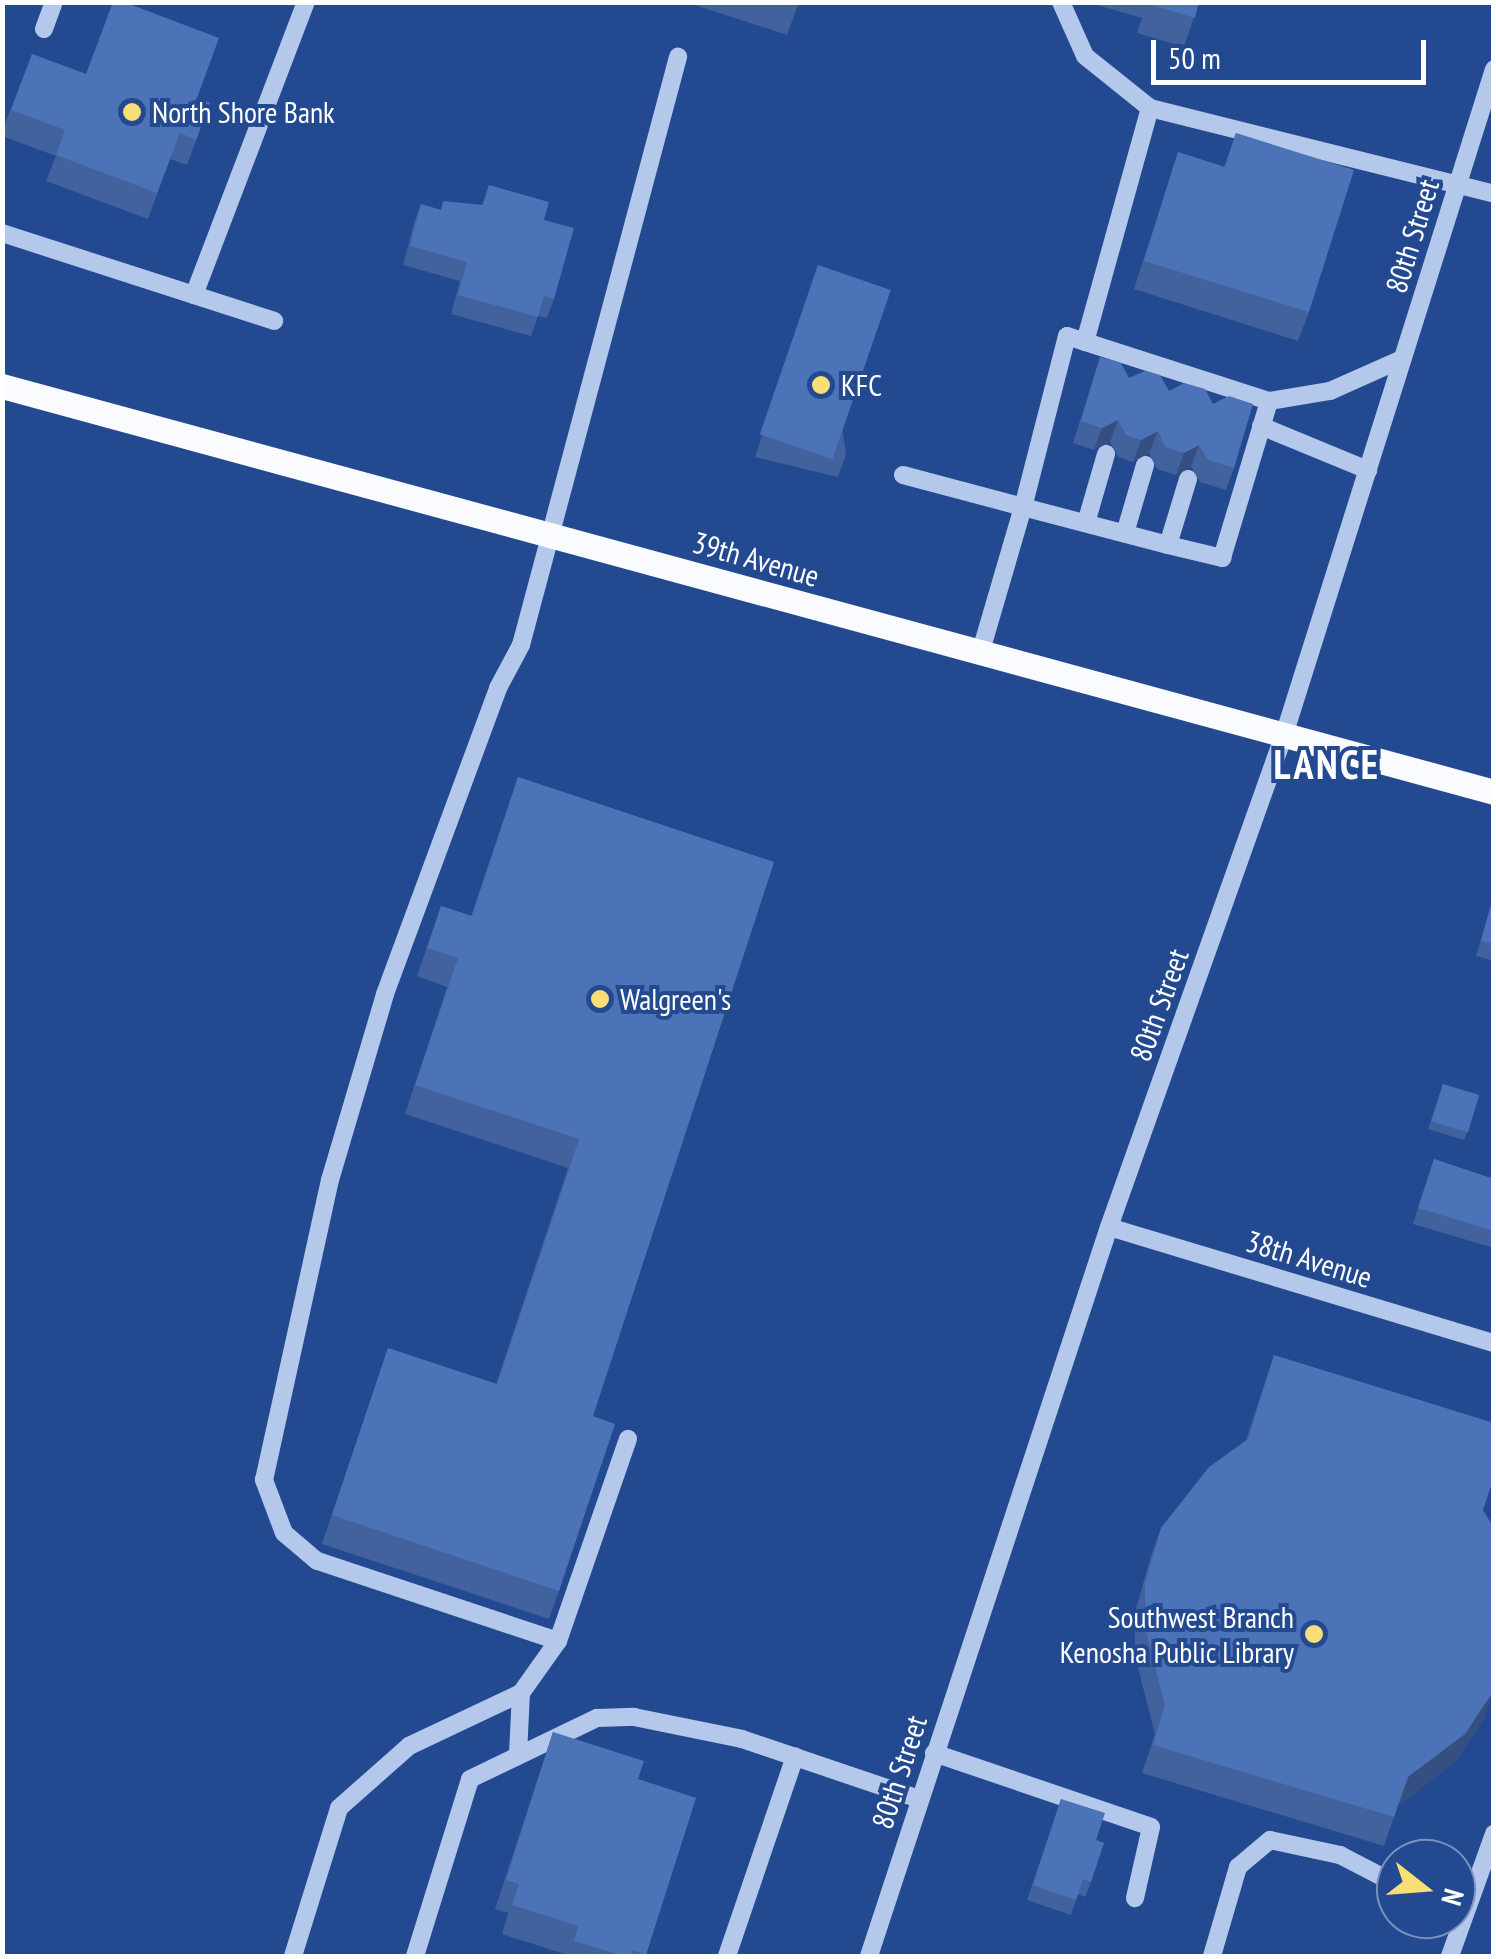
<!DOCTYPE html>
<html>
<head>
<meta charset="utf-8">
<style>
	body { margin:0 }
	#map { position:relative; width:1496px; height:1959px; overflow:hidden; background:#234990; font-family:"PT Sans Narrow",sans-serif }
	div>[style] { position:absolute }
	.minor>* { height:18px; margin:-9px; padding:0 9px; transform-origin:9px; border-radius:9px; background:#b4c8ec }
	.major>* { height:25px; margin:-12.5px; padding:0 12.5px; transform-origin:12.5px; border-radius:12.5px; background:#fafbff }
	.wall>* { inset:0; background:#41629d }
	.shaded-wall>* { inset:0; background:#355080 }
	.building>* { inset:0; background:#4c72b7; transform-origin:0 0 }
	.dots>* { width:28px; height:28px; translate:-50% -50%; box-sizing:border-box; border:5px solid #234990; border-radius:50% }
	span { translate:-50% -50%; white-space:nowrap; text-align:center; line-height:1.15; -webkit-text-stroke:8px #234990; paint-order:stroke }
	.poi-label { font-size:30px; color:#fff }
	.left { translate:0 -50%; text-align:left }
	.right { translate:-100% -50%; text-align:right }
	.street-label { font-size:30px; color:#fff }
	.district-label { font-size:40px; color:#fff; font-weight:700; letter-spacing:2.5px }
	.frame { position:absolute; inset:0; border:5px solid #fff; pointer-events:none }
	.north { position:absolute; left:1376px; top:1839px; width:100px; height:100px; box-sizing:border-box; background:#234990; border:2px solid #7b92bc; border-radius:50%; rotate:107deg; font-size:28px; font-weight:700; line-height:40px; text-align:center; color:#fff }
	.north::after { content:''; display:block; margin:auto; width:35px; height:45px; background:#f7de77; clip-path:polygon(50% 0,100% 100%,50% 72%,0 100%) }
	.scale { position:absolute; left:1151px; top:40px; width:275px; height:45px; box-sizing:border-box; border:5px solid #fff; border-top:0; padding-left:12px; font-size:30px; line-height:35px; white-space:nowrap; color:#fff; -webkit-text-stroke:8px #234990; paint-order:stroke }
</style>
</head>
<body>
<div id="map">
	<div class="minor">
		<div style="left:1061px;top:2px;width:59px;rotate:66deg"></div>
		<div style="left:1085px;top:56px;width:83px;rotate:38.7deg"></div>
		<div style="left:1150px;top:108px;width:355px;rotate:14deg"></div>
		<div style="left:44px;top:29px;width:29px;rotate:-70deg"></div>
		<div style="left:2px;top:233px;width:286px;rotate:17.9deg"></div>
		<div style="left:194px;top:295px;width:314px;rotate:-69.1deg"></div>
		<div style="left:1085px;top:342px;width:243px;rotate:-74.5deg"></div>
		<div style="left:1269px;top:401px;width:62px;rotate:-9.3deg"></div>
		<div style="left:1330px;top:391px;width:79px;rotate:-24deg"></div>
		<div style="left:1261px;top:426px;width:116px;rotate:22.4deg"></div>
		<div style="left:903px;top:475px;width:124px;rotate:14.9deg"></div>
		<div style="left:1023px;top:507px;width:150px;rotate:14.7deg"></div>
		<div style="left:1168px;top:545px;width:56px;rotate:13.5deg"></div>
		<div style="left:1222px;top:558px;width:164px;rotate:-73.3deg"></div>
		<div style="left:1269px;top:401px;width:212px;rotate:-162.2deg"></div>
		<div style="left:1067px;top:336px;width:177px;rotate:104.4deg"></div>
		<div style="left:1023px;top:507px;width:153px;rotate:106.3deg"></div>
		<div style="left:1086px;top:523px;width:72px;rotate:-73.8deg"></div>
		<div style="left:1125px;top:533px;width:71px;rotate:-73.6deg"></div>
		<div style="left:1168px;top:545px;width:69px;rotate:-73.1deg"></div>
		<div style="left:1109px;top:1227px;width:402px;rotate:16.8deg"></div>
		<div style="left:558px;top:1641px;width:254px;rotate:-161.6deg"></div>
		<div style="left:317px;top:1561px;width:43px;rotate:-139.7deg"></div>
		<div style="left:284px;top:1533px;width:57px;rotate:-110.7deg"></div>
		<div style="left:264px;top:1480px;width:307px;rotate:-77.6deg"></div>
		<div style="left:330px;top:1180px;width:194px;rotate:-73.5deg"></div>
		<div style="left:385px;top:994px;width:326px;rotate:-69.7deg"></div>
		<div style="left:498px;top:688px;width:49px;rotate:-61.9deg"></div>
		<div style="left:521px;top:645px;width:609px;rotate:-75.05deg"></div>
		<div style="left:934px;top:1753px;width:229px;rotate:18.8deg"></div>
		<div style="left:1151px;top:1827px;width:73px;rotate:102.7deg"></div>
		<div style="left:518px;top:1754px;width:61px;rotate:-87.2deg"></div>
		<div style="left:521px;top:1693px;width:64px;rotate:-54.6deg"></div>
		<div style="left:558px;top:1641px;width:214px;rotate:-70.9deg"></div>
		<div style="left:293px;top:1956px;width:155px;rotate:-72.7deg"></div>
		<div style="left:339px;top:1808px;width:94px;rotate:-41.5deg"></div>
		<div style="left:409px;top:1746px;width:124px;rotate:-25.3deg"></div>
		<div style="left:415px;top:1956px;width:185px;rotate:-72.7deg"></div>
		<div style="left:470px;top:1779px;width:141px;rotate:-25.7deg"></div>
		<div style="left:597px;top:1718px;width:37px;rotate:-2deg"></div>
		<div style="left:634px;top:1717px;width:110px;rotate:11.5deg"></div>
		<div style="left:742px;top:1739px;width:187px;rotate:18.7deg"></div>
		<div style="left:727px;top:1956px;width:211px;rotate:-71.2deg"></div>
		<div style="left:869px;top:1956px;width:767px;rotate:-71.78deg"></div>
		<div style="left:1109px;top:1227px;width:525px;rotate:-70.43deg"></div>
		<div style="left:1285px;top:732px;width:695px;rotate:-72.5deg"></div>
		<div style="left:1212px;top:1956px;width:93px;rotate:-73.7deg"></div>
		<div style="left:1238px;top:1867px;width:42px;rotate:-40.2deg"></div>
		<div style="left:1270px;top:1840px;width:72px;rotate:12.1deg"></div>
		<div style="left:1340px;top:1855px;width:63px;rotate:27.4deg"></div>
		<div style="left:1450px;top:1956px;width:130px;rotate:-70.2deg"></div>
	</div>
	<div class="major">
		<div style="left:2px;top:386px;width:1546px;rotate:15.22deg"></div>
	</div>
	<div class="wall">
		<div style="clip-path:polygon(686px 2px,799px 2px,787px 35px)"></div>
		<div style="clip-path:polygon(1087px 2px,1199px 2px,1184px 47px,1137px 33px,1142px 18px)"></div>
		<div style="clip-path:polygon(32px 54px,86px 74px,197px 98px,210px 103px,187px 165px,170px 159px,148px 219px,46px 181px,56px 156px,2px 136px,2px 132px)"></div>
		<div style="clip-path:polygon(1236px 133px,1309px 312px,1298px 341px,1134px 289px,1178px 152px,1224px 167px)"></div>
		<div style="clip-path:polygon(489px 185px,544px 220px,554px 299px,547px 318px,538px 316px,531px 336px,451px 314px,460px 281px,403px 265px,414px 223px,421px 204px,440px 210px,482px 205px)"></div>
		<div style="clip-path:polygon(818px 265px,846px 454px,838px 477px,755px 457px)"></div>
		<div style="clip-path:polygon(1100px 357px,1129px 378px,1169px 391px,1234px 468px,1226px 490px,1200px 482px,1191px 467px,1176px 475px,1157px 469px,1149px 453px,1133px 462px,1118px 457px,1110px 442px,1094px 450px,1073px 443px)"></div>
		<div style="clip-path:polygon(518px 777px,774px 862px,593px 1416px,559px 1591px,549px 1619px,322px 1544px,388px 1348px,496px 1384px,568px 1168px,405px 1114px,447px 987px,417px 976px,441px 906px,471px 916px)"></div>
		<div style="clip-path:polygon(1493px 898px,1494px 961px,1476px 956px)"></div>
		<div style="clip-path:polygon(1443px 1084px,1467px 1132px,1464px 1140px,1428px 1129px)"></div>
		<div style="clip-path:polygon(1434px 1159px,1494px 1179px,1494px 1248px,1413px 1224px)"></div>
		<div style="clip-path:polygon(1274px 1355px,1483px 1510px,1484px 1718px,1454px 1763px,1398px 1805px,1384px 1846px,1142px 1773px,1155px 1734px,1135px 1656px,1135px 1612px,1151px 1556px,1161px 1528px,1246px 1440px)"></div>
		<div style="clip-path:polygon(553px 1732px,638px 1779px,696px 1798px,645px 1956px,567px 1956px,568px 1955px,502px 1934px,508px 1913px,495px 1909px)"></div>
		<div style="clip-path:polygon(1061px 1799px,1096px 1840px,1091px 1882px,1085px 1897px,1078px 1894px,1071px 1915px,1027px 1900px)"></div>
	</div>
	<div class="shaded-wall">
		<div style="clip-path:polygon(1118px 420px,1110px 442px,1094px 450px,1102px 428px)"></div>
		<div style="clip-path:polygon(1158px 431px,1149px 453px,1133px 462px,1141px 440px)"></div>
		<div style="clip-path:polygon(1199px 445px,1191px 467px,1176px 475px,1184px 453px)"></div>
		<div style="clip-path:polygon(1494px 1690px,1484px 1718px,1454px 1763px,1398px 1806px,1408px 1777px)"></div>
	</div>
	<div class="building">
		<div style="clip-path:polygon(113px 2px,124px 2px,219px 38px,197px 98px,210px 103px,196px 140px,180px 133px,157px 193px,56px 155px,65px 130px,11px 110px,32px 54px,86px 74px)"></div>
		<div style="clip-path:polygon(1148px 2px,1199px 2px,1195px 18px,1148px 4px)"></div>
		<div style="clip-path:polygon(1236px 133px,1354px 170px,1309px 312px,1144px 261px,1178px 152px,1225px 167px)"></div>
		<div style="clip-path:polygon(489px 185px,549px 202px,544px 220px,574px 228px,554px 299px,544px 296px,538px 317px,458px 295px,467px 262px,410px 246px,421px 204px,441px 210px,443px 201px,483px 205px)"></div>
		<div style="left:818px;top:265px;width:77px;height:179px;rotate:19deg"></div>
		<div style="clip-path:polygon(1100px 357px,1121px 363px,1129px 378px,1145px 371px,1160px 375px,1169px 391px,1184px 383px,1205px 389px,1213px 404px,1229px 396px,1253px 404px,1234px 468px,1208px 460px,1199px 445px,1184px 453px,1165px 447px,1158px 431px,1141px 440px,1126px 435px,1118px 420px,1102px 428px,1081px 421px)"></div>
		<div style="clip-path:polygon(518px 777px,774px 862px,593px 1416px,615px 1424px,559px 1591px,332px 1515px,388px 1348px,497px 1384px,579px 1139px,415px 1085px,458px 958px,427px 948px,441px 906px,472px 916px)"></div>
		<div style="clip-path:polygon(1493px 898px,1494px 898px,1494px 944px,1481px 941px)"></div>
		<div style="left:1443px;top:1084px;width:38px;height:39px;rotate:17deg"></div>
		<div style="clip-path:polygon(1434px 1159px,1494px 1179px,1494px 1231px,1418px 1208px)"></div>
		<div style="clip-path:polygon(1274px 1355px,1494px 1423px,1494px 1477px,1483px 1510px,1494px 1528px,1494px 1690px,1465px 1734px,1408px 1777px,1394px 1817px,1153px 1745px,1165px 1705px,1145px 1627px,1145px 1583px,1161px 1528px,1209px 1467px,1248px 1439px)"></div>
		<div style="clip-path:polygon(553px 1732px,644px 1761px,638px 1779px,696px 1798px,646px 1955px,633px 1950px,631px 1956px,624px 1956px,574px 1941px,578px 1926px,512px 1905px,519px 1884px,506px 1880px)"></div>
		<div style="clip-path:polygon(1061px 1799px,1105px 1813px,1096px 1840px,1104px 1843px,1091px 1882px,1083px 1879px,1076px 1900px,1033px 1885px)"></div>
	</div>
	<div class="dots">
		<div style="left:132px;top:112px;background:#f7de77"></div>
		<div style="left:821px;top:385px;background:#f7de77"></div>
		<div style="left:600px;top:999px;background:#f7de77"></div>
		<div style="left:1314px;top:1634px;background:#f7de77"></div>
	</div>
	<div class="poi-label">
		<span class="left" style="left:152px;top:112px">North Shore Bank</span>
		<span class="left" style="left:841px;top:385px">KFC</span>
		<span class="left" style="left:620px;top:999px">Walgreen's</span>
		<span class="right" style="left:1294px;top:1634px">Southwest Branch<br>Kenosha Public Library</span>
	</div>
	<div class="street-label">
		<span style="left:1412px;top:236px;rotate:-73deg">80th Street</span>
		<span style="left:756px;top:559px;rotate:16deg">39th Avenue</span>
		<span style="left:1159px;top:1005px;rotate:-70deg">80th Street</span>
		<span style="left:1309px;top:1259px;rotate:17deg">38th Avenue</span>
		<span style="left:899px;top:1772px;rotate:-72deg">80th Street</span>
	</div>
	<div class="district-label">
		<span style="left:1327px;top:764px">LANCE</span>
	</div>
	<div class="frame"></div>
	<div class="north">N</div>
	<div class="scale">50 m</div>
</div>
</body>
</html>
